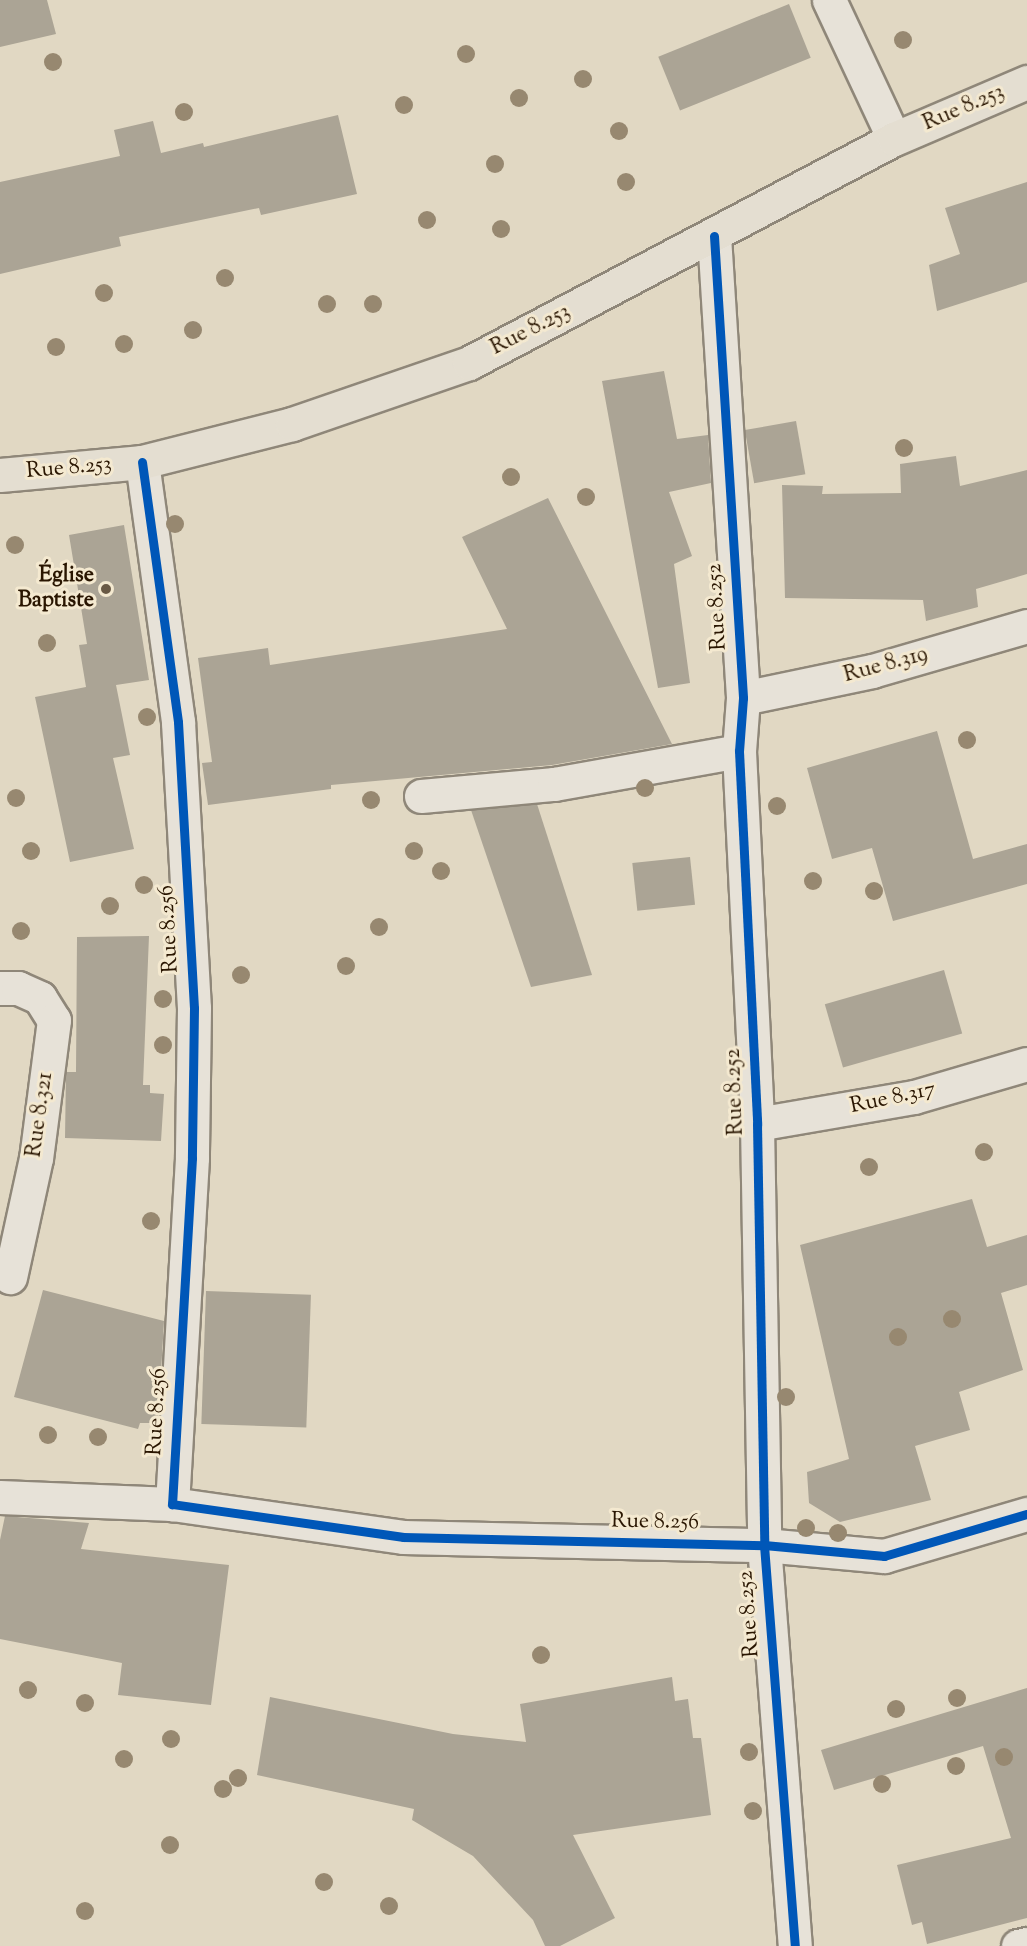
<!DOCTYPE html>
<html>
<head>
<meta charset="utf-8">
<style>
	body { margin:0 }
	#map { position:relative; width:1027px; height:1946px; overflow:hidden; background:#e1d8c3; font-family:"Sorts Mill Goudy",serif }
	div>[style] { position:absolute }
	.building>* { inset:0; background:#aba495; transform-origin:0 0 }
	.roads { filter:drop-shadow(2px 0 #8f8779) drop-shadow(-2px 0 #8f8779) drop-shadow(0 2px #8f8779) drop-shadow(0 -2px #8f8779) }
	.minor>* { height:33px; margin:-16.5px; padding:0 16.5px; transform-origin:16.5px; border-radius:16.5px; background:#e7e2d8 }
	.highway>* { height:33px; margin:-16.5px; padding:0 16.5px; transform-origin:16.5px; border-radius:16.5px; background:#e4ded1 }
	.cycleway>* { height:9px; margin:-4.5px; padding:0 4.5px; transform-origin:4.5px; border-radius:4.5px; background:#0057b8 }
	.trees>* { width:18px; height:18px; margin:-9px; border-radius:50%; background:#978870 }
	.dots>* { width:16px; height:16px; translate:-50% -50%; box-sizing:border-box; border:3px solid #f4e9d0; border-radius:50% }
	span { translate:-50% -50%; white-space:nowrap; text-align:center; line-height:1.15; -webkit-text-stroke:6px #f4e9d0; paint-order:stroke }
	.street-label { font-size:22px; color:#291500 }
	.poi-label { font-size:22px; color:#291500; font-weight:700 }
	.right { translate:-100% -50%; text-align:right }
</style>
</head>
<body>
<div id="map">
	<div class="building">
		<div style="clip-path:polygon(0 0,47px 0,56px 34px,0 47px)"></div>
		<div style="left:789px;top:4px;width:58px;height:141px;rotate:68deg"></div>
		<div style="clip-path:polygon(338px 115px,357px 194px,261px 215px,259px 208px,119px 237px,121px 246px,0 274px,0 182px,120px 156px,114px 130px,153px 121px,161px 153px,203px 143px,204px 147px)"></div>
		<div style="clip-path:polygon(1027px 182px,1027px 282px,937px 311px,929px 265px,960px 254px,945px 208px)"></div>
		<div style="clip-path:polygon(664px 371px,677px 439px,708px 435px,711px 483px,669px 492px,692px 556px,674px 564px,690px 683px,658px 688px,602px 381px)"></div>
		<div style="left:796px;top:421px;width:54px;height:52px;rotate:80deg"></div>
		<div style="clip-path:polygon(956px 456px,960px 486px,1027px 470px,1027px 574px,976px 589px,978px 607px,926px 621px,923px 600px,785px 598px,782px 485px,823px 486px,822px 494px,901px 493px,900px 464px)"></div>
		<div style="clip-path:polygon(548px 498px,672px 744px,552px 765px,331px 785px,331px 789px,208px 805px,202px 763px,212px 762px,198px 658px,268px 648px,270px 665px,507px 629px,462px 537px)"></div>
		<div style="clip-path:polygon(124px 525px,149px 680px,116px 685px,130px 755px,113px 758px,134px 849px,70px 862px,35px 697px,86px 687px,79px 645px,87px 644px,69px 535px)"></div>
		<div style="clip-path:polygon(937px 731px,973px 859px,1027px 844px,1027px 884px,893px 921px,872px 848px,832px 859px,807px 768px)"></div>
		<div style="clip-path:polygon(537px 804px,592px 975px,531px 987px,471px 810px)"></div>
		<div style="left:690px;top:857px;width:48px;height:58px;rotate:84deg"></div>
		<div style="clip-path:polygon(149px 936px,143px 1085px,150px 1085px,150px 1093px,164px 1094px,161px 1141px,65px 1138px,66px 1072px,76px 1072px,77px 937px)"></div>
		<div style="left:944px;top:970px;width:66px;height:124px;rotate:74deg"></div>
		<div style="clip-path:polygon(972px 1199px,987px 1247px,1027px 1235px,1027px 1285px,1001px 1293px,1023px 1370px,959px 1392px,970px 1430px,915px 1446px,931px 1500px,840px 1522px,809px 1503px,807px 1472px,849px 1459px,800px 1245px)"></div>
		<div style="clip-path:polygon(43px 1290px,164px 1321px,158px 1423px,140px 1423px,138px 1429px,14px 1397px)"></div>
		<div style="left:206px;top:1291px;width:105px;height:133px;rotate:2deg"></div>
		<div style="clip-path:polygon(5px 1516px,89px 1523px,81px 1549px,229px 1565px,211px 1705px,118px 1695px,122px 1663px,0 1639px,0 1540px)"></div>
		<div style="clip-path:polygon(672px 1677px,675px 1701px,688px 1699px,693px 1738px,701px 1738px,711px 1815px,573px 1835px,615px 1918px,560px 1946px,545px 1946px,533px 1920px,473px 1856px,412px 1820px,414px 1809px,257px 1775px,270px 1697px,453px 1734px,526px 1742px,520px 1704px)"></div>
		<div style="clip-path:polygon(1027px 1688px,1027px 1918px,927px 1944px,922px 1922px,912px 1925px,897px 1865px,1011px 1838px,983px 1746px,834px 1790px,821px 1750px)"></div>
	</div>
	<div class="roads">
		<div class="minor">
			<div style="left:829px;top:0;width:153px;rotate:64.9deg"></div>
			<div style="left:714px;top:236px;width:463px;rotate:86.4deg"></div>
			<div style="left:743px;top:698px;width:53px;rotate:94.3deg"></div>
			<div style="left:739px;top:751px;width:373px;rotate:87.2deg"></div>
			<div style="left:757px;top:1124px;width:421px;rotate:89deg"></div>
			<div style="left:764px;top:1545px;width:402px;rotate:85.6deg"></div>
			<div style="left:142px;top:462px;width:262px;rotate:82.1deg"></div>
			<div style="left:178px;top:722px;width:286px;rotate:86.8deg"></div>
			<div style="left:194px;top:1008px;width:150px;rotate:90.8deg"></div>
			<div style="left:192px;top:1158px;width:347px;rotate:93.3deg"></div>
			<div style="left:172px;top:1504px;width:233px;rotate:8.1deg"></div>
			<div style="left:403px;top:1537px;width:361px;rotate:1.3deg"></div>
			<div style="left:764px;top:1545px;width:121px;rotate:5.2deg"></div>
			<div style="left:884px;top:1556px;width:149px;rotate:-16.4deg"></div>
			<div style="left:743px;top:698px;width:132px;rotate:-11.8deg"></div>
			<div style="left:872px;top:671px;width:161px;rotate:-16.2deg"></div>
			<div style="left:421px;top:796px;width:134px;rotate:-5.2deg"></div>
			<div style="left:554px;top:784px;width:188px;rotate:-10.1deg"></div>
			<div style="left:0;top:988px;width:18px"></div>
			<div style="left:18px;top:988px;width:24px;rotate:24deg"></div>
			<div style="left:40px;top:998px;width:26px;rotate:58deg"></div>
			<div style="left:54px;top:1020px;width:139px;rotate:97.4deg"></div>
			<div style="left:36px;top:1158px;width:122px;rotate:102.3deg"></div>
			<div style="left:757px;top:1124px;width:159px;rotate:-9.8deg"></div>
			<div style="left:914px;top:1097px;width:118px;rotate:-16.3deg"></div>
			<div style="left:0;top:1497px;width:172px;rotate:2.3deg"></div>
			<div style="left:1018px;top:1946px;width:9px;rotate:-13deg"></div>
		</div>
		<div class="highway">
			<div style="left:0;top:475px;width:143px;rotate:-5.2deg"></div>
			<div style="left:142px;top:462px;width:155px;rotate:-14.2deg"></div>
			<div style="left:292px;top:424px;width:187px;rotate:-19deg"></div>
			<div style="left:469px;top:363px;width:480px;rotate:-27.8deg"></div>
			<div style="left:894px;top:139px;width:145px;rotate:-23.2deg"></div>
		</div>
	</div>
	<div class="cycleway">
		<div style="left:714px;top:236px;width:463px;rotate:86.4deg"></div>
		<div style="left:743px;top:698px;width:53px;rotate:94.3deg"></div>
		<div style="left:739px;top:751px;width:373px;rotate:87.2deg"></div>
		<div style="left:757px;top:1124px;width:421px;rotate:89deg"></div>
		<div style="left:764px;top:1545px;width:402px;rotate:85.6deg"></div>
		<div style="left:142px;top:462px;width:262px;rotate:82.1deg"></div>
		<div style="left:178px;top:722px;width:286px;rotate:86.8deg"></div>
		<div style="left:194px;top:1008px;width:150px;rotate:90.8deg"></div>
		<div style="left:192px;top:1158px;width:347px;rotate:93.3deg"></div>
		<div style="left:172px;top:1504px;width:233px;rotate:8.1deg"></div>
		<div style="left:403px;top:1537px;width:361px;rotate:1.3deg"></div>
		<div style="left:764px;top:1545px;width:121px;rotate:5.2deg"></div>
		<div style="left:884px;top:1556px;width:149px;rotate:-16.4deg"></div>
	</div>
	<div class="trees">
		<div style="left:903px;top:40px"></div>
		<div style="left:466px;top:54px"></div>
		<div style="left:53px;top:62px"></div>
		<div style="left:583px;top:79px"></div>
		<div style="left:519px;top:98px"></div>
		<div style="left:404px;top:105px"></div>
		<div style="left:184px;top:112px"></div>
		<div style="left:619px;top:131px"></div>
		<div style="left:495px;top:164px"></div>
		<div style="left:626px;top:182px"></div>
		<div style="left:427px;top:220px"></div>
		<div style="left:501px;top:229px"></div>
		<div style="left:225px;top:278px"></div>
		<div style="left:104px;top:293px"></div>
		<div style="left:327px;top:304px"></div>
		<div style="left:373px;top:304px"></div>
		<div style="left:193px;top:330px"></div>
		<div style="left:124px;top:344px"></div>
		<div style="left:56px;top:347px"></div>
		<div style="left:904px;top:448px"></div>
		<div style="left:511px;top:477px"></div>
		<div style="left:586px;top:497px"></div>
		<div style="left:175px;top:524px"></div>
		<div style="left:15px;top:545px"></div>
		<div style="left:47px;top:643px"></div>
		<div style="left:147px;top:717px"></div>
		<div style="left:967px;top:740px"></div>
		<div style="left:645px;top:788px"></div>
		<div style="left:16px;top:798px"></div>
		<div style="left:371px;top:800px"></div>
		<div style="left:777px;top:806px"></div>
		<div style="left:31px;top:851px"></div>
		<div style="left:414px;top:851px"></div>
		<div style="left:441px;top:871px"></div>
		<div style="left:813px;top:881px"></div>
		<div style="left:144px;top:885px"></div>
		<div style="left:874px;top:891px"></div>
		<div style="left:110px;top:906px"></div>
		<div style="left:379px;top:927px"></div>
		<div style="left:21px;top:931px"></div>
		<div style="left:346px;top:966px"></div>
		<div style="left:241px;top:975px"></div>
		<div style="left:163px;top:999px"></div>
		<div style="left:163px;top:1045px"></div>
		<div style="left:984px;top:1152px"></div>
		<div style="left:869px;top:1167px"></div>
		<div style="left:151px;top:1221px"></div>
		<div style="left:952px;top:1319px"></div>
		<div style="left:898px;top:1337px"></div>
		<div style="left:786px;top:1397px"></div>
		<div style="left:48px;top:1435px"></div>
		<div style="left:98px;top:1437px"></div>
		<div style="left:806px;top:1528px"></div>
		<div style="left:838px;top:1533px"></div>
		<div style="left:541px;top:1655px"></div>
		<div style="left:28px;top:1690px"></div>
		<div style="left:957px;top:1698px"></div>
		<div style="left:85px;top:1703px"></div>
		<div style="left:896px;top:1709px"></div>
		<div style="left:171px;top:1739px"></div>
		<div style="left:749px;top:1752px"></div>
		<div style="left:1004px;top:1757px"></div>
		<div style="left:124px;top:1759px"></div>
		<div style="left:956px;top:1766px"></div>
		<div style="left:238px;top:1778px"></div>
		<div style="left:882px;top:1784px"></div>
		<div style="left:223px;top:1789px"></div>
		<div style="left:753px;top:1811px"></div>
		<div style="left:170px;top:1845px"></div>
		<div style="left:324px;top:1882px"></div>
		<div style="left:389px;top:1906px"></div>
		<div style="left:85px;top:1911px"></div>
	</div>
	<div class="dots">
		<div style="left:106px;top:589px;background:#695944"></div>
	</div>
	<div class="street-label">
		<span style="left:964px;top:109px;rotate:-23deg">Rue 8.253</span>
		<span style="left:531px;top:331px;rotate:-27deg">Rue 8.253</span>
		<span style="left:69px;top:469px;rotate:-5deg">Rue 8.253</span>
		<span style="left:718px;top:607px;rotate:-93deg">Rue 8.252</span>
		<span style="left:886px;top:666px;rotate:-15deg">Rue 8.319</span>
		<span style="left:170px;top:929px;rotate:-93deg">Rue 8.256</span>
		<span style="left:736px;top:1092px;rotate:-92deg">Rue 8.252</span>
		<span style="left:893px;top:1099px;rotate:-12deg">Rue 8.317</span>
		<span style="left:41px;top:1115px;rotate:-82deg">Rue 8.321</span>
		<span style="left:158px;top:1412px;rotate:-87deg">Rue 8.256</span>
		<span style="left:655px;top:1523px;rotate:1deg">Rue 8.256</span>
		<span style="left:750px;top:1614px;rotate:-94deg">Rue 8.252</span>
	</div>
	<div class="poi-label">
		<span class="right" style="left:94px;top:589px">Église<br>Baptiste</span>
	</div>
</div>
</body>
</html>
